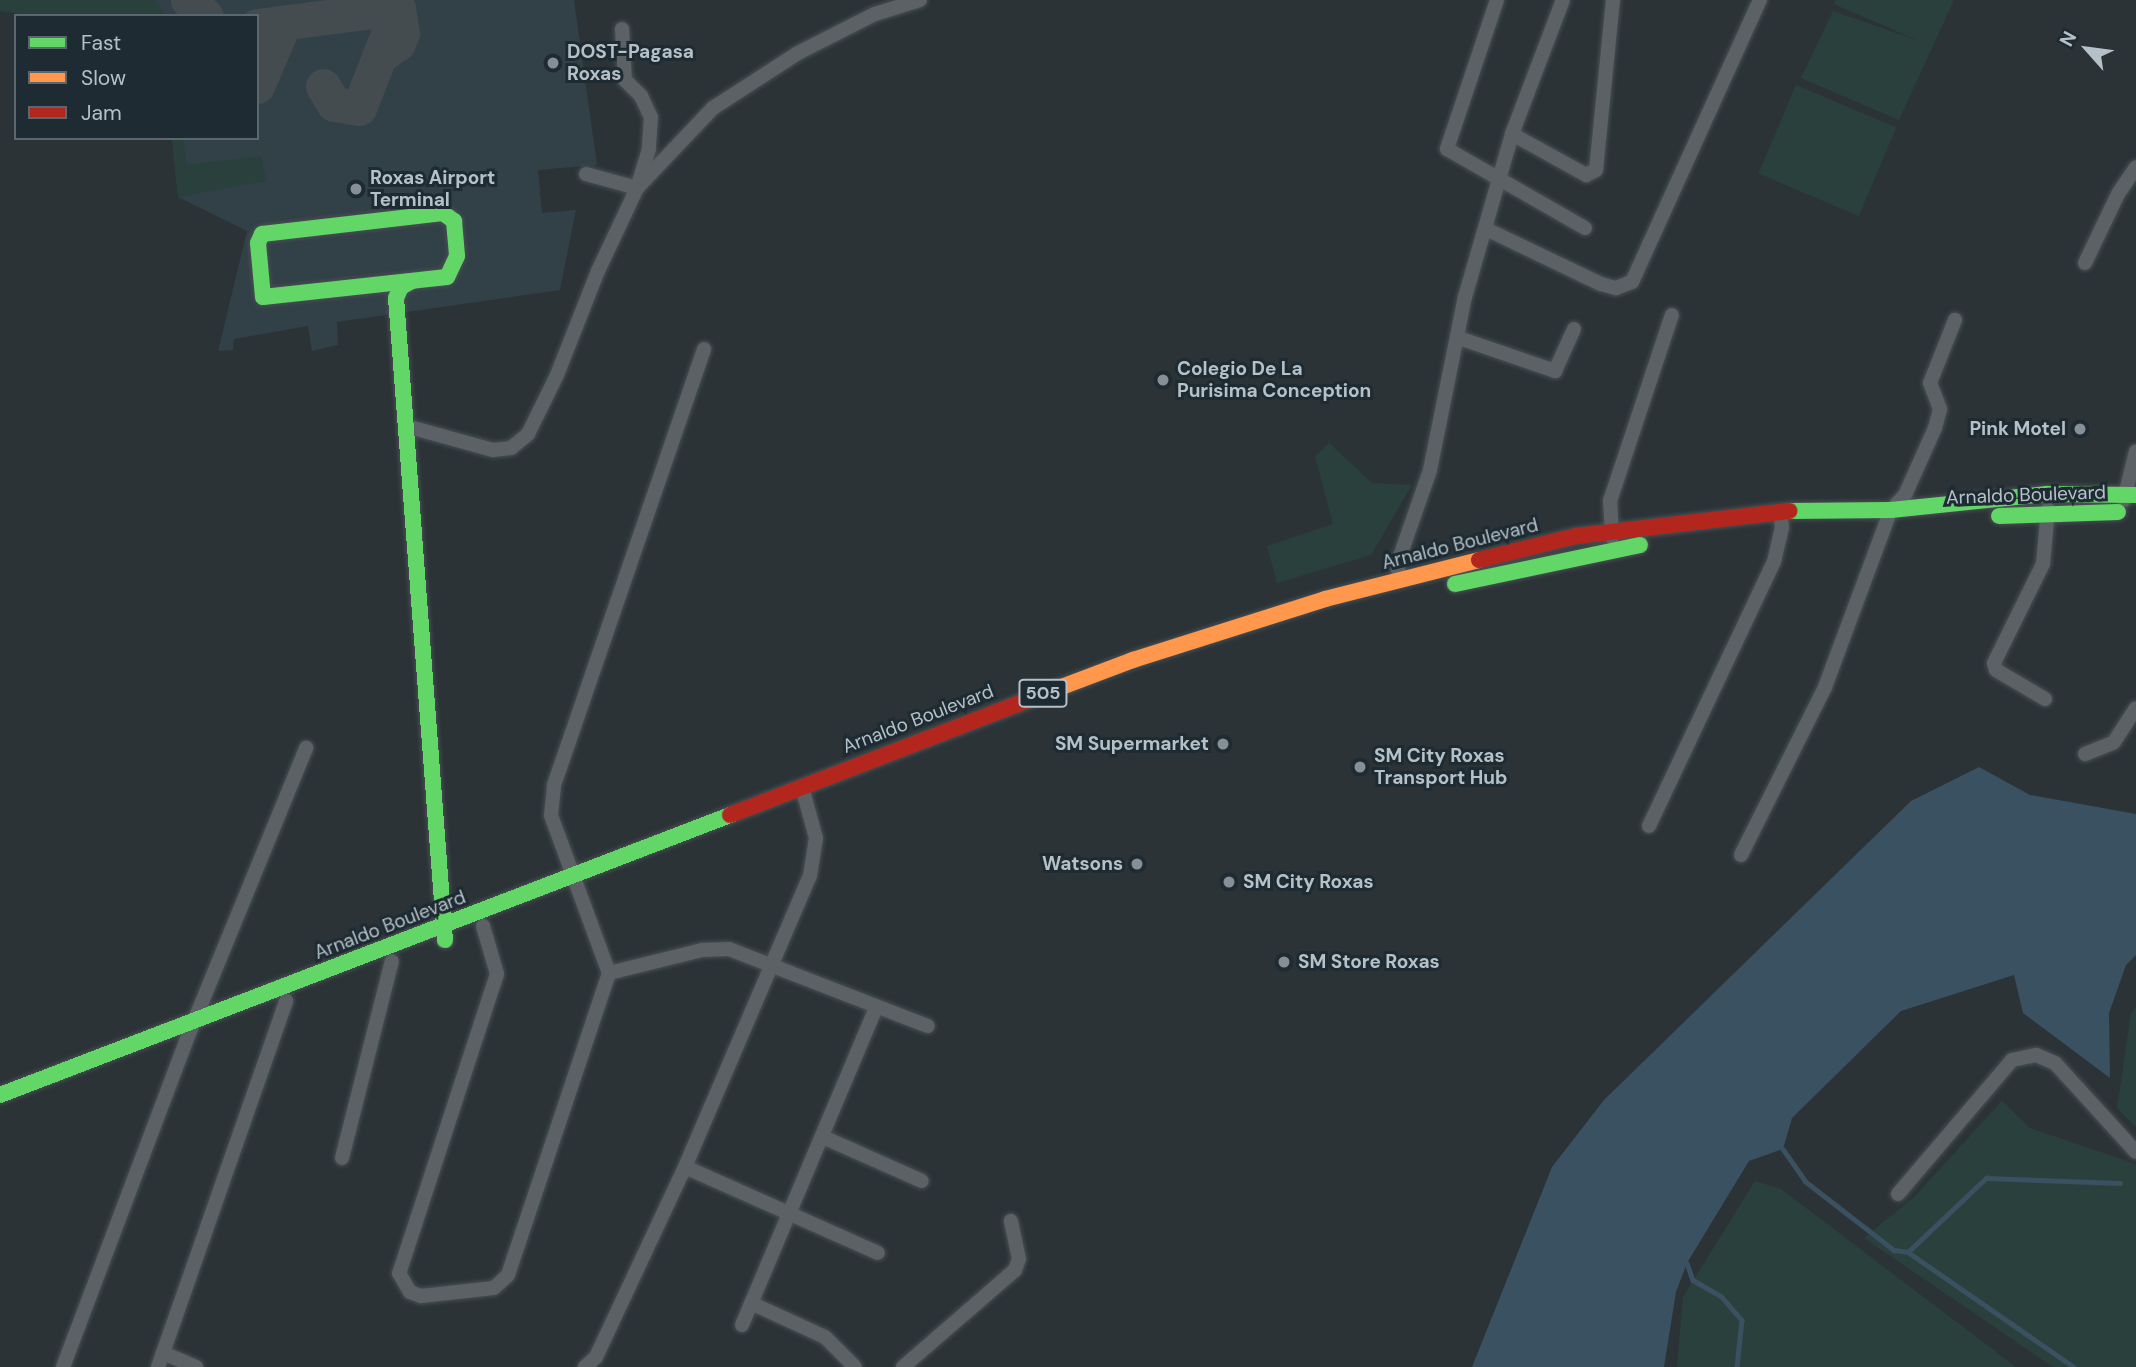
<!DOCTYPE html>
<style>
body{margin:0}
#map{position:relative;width:2136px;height:1367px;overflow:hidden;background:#2b3337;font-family:"DM Sans",sans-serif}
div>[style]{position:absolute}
.airport>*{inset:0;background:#324047}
.green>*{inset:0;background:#2a403d;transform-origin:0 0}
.water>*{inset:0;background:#395160}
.stream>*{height:4.5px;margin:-2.25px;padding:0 2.25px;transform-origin:2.25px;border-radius:2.25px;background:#395160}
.taxiway>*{height:35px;margin:-17.5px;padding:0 17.5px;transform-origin:17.5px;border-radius:17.5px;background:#454c50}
.roads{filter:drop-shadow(0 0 2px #484f52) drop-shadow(0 0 2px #484f52)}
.street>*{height:14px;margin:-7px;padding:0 7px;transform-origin:7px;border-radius:7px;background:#5b6165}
.fast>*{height:16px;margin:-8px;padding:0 8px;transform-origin:8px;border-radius:8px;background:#63d668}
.slow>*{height:16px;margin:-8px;padding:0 8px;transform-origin:8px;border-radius:8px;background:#ff974d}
.jam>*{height:16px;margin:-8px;padding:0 8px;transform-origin:8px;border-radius:8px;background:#b3261e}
.dots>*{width:19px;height:19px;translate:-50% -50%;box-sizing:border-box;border:4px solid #1e2b32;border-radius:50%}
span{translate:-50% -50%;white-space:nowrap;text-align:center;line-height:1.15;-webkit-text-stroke:6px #1e2b32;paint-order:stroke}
.shield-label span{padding:2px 5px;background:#1e2b32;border:2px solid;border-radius:5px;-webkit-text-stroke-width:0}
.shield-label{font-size:18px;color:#b5c1c8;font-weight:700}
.poi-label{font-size:19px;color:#b5c1c8;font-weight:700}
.left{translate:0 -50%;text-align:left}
.right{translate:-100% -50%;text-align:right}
.street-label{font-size:19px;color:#b5c1c8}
.legend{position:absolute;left:14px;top:14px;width:245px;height:126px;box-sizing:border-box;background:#1e2b32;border:2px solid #5a676e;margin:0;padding:9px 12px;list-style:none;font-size:21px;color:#b5c1c8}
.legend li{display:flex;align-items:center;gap:14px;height:35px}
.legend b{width:35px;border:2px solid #5a676e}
.north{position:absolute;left:2052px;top:14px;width:70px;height:70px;-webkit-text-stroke:5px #1e2b32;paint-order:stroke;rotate:298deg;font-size:19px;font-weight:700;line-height:28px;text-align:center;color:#b5c1c8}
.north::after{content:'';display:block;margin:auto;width:24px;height:32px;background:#b5c1c8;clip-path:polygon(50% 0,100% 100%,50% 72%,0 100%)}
</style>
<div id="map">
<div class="airport">
<i style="clip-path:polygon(0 0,574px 0,597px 165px,538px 170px,542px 213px,576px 210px,560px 290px,337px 322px,338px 345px,312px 351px,308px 326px,234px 339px,233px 350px,218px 351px,247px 231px,178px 197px,172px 138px,257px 138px,257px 16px,38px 16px,0 11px)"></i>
</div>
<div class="green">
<i style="clip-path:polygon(0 0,154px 0,166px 16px,38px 16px,0 11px)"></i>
<i style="clip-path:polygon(1836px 0,1954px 0,1899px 120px,1801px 78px,1833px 11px,1919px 41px,1834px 4px)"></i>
<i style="left:1796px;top:85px;width:109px;height:96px;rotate:23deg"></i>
<i style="clip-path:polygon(172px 138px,183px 138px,187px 165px,261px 156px,266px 181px,178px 197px)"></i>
<i style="clip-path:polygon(1329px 443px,1372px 483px,1412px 485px,1371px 555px,1277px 583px,1267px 546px,1333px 524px,1315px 456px)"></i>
<i style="clip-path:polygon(2136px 1007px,2136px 1127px,2117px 1108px,2131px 1013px)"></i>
<i style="clip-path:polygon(2002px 1101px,2030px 1128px,2136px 1164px,2136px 1367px,2053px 1367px,1864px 1238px,1913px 1198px)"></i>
<i style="clip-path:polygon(1755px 1181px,1781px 1189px,2016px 1367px,1677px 1367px,1683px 1297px)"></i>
</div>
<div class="water">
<i style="clip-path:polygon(1979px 767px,2030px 795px,2136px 814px,2136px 955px,2126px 965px,2109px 1013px,2110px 1078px,2023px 1013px,2014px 975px,1901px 1011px,1792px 1118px,1783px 1149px,1749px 1161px,1687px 1263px,1676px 1292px,1664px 1367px,1472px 1367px,1552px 1167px,1604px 1100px,1911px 801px)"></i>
</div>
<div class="stream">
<i style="left:1783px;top:1149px;width:39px;rotate:55deg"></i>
<i style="left:1805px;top:1181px;width:113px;rotate:37.8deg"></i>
<i style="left:1894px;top:1250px;width:14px;rotate:8deg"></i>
<i style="left:1908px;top:1252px;width:108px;rotate:-43.5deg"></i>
<i style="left:1986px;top:1178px;width:134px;rotate:2.1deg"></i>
<i style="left:1908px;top:1252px;width:202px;rotate:34.7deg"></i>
<i style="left:1687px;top:1263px;width:18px;rotate:71deg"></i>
<i style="left:1693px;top:1280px;width:32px;rotate:30deg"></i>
<i style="left:1721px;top:1296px;width:32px;rotate:49deg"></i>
<i style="left:1742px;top:1320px;width:47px;rotate:96.1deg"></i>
</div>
<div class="taxiway">
<i style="left:188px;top:0;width:24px;rotate:42deg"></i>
<i style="left:257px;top:26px;width:142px;rotate:-7.3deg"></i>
<i style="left:398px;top:8px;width:25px;rotate:81deg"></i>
<i style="left:402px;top:33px;width:11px;rotate:112deg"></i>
<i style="left:398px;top:43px;width:24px;rotate:144deg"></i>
<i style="left:257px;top:86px;width:69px;rotate:-66.8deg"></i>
<i style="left:323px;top:86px;width:21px;rotate:59deg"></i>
<i style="left:334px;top:104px;width:25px;rotate:9deg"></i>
<i style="left:359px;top:108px;width:79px;rotate:-68.6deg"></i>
</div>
<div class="roads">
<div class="street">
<i style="left:1497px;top:0;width:157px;rotate:108.6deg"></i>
<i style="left:1447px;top:149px;width:159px;rotate:29.8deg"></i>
<i style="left:622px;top:29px;width:51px;rotate:86.6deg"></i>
<i style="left:625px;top:80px;width:23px;rotate:45deg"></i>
<i style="left:641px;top:96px;width:23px;rotate:65deg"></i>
<i style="left:651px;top:117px;width:32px;rotate:94deg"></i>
<i style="left:649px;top:149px;width:37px;rotate:107deg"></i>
<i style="left:1512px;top:134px;width:85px;rotate:29deg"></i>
<i style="left:1586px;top:175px;width:11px;rotate:-27deg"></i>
<i style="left:1596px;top:170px;width:171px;rotate:-84.3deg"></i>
<i style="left:586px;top:174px;width:53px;rotate:15.4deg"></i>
<i style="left:1486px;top:229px;width:127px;rotate:25.6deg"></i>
<i style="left:1601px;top:284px;width:16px;rotate:15deg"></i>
<i style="left:1616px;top:288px;width:17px;rotate:-21deg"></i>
<i style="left:1632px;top:282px;width:310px;rotate:-65.6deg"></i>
<i style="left:2085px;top:263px;width:76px;rotate:-64.4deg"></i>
<i style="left:2118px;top:194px;width:32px;rotate:-56deg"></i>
<i style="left:1459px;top:338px;width:102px;rotate:19deg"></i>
<i style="left:1555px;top:371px;width:46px;rotate:-65.7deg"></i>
<i style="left:406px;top:426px;width:90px;rotate:15.4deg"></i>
<i style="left:493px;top:450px;width:18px;rotate:-6deg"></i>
<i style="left:511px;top:448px;width:22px;rotate:-39deg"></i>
<i style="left:528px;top:434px;width:66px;rotate:-63.8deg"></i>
<i style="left:557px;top:375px;width:112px;rotate:-68.5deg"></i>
<i style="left:598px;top:271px;width:92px;rotate:-64.8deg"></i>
<i style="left:637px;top:188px;width:110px;rotate:-46.5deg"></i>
<i style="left:713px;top:108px;width:101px;rotate:-32.9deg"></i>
<i style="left:798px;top:53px;width:86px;rotate:-26.9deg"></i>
<i style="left:875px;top:14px;width:47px;rotate:-17.3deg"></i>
<i style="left:2124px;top:500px;width:50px;rotate:-76.2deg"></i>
<i style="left:1612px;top:537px;width:36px;rotate:-93deg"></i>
<i style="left:1610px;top:501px;width:196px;rotate:-71.6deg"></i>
<i style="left:1400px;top:580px;width:15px;rotate:-101deg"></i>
<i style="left:1397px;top:565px;width:101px;rotate:-70.8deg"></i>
<i style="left:1430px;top:470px;width:177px;rotate:-78.6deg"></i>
<i style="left:1465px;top:297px;width:170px;rotate:-73.9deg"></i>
<i style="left:1512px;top:134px;width:143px;rotate:-69.2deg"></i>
<i style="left:2045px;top:699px;width:57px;rotate:-149.4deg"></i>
<i style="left:1996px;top:670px;width:7px;rotate:-106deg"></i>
<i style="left:1994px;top:663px;width:110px;rotate:-63.7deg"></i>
<i style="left:2043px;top:564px;width:55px;rotate:-84.8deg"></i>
<i style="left:2085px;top:754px;width:31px;rotate:-22deg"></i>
<i style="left:2114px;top:742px;width:40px;rotate:-57.1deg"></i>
<i style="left:1649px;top:826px;width:292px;rotate:-64.7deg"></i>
<i style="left:1774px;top:562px;width:36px;rotate:-77deg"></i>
<i style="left:1782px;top:527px;width:16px;rotate:-97deg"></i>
<i style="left:1741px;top:855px;width:188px;rotate:-63.4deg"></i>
<i style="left:1825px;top:687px;width:189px;rotate:-69.6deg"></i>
<i style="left:1891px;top:510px;width:21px;rotate:-47deg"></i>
<i style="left:1905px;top:495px;width:73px;rotate:-65.9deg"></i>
<i style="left:1935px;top:428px;width:20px;rotate:-75deg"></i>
<i style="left:1940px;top:409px;width:28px;rotate:-111deg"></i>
<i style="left:1930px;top:383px;width:68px;rotate:-68.4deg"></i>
<i style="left:483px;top:926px;width:50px;rotate:73.7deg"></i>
<i style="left:497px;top:974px;width:315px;rotate:108.1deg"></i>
<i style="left:399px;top:1273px;width:22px;rotate:60deg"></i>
<i style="left:410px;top:1292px;width:12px;rotate:20deg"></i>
<i style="left:421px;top:1296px;width:73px;rotate:-6.3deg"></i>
<i style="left:494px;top:1288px;width:19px;rotate:-43deg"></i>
<i style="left:508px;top:1275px;width:318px;rotate:-71.5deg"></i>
<i style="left:609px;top:973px;width:168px;rotate:-110.2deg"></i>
<i style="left:551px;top:815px;width:30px;rotate:-84deg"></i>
<i style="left:554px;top:785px;width:461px;rotate:-71deg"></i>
<i style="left:609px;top:973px;width:96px;rotate:-13.9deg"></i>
<i style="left:702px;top:950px;width:27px;rotate:-2deg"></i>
<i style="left:729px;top:949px;width:213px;rotate:21.2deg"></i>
<i style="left:823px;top:1137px;width:108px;rotate:24deg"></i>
<i style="left:342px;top:1158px;width:203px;rotate:-75.8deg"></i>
<i style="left:685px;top:1167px;width:211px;rotate:24deg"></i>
<i style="left:1898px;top:1194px;width:176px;rotate:-49.6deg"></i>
<i style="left:2012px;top:1060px;width:25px;rotate:-12deg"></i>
<i style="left:2036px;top:1055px;width:21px;rotate:23deg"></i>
<i style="left:2055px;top:1063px;width:120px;rotate:47.7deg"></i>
<i style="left:751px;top:1303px;width:81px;rotate:24.7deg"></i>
<i style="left:825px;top:1337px;width:42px;rotate:45deg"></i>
<i style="left:742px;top:1325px;width:346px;rotate:-67.1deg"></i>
<i style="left:163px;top:1353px;width:36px;rotate:23deg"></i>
<i style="left:63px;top:1367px;width:348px;rotate:-69.3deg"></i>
<i style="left:186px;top:1041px;width:317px;rotate:-67.7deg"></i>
<i style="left:158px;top:1367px;width:388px;rotate:-70.7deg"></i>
<i style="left:585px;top:1367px;width:15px;rotate:-42deg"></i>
<i style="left:596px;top:1357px;width:210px;rotate:-64.9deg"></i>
<i style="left:685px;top:1167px;width:317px;rotate:-66.8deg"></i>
<i style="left:810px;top:876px;width:38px;rotate:-81deg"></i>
<i style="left:816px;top:838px;width:53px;rotate:-105.4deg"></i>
<i style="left:903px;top:1367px;width:148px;rotate:-40.9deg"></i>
<i style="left:1015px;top:1270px;width:12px;rotate:-70deg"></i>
<i style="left:1019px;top:1259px;width:39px;rotate:-102deg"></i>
</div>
<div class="fast">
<i style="left:443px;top:213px;width:14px;rotate:36deg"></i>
<i style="left:454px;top:221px;width:35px;rotate:85deg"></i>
<i style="left:457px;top:256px;width:23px;rotate:115deg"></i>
<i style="left:447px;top:277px;width:185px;rotate:173.8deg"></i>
<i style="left:263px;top:297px;width:54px;rotate:-95.3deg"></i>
<i style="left:258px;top:243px;width:10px;rotate:-66deg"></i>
<i style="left:262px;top:234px;width:182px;rotate:-6.6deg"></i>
<i style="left:412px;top:281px;width:13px;rotate:151deg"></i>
<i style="left:401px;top:287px;width:12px;rotate:114deg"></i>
<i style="left:396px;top:298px;width:644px;rotate:85.64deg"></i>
<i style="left:1790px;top:511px;width:101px;rotate:-0.6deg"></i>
<i style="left:1891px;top:510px;width:157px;rotate:-5.9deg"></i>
<i style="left:2047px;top:494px;width:89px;rotate:0.6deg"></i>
<i style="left:1999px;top:516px;width:119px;rotate:-1.9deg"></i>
<i style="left:1455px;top:584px;width:189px;rotate:-11.9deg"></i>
<i style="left:0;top:1095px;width:782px;rotate:-20.98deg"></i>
</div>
<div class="slow">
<i style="left:1051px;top:691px;width:88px;rotate:-20.7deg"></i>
<i style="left:1133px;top:660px;width:201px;rotate:-17.6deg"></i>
<i style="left:1325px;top:599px;width:159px;rotate:-14.2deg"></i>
</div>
<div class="jam">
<i style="left:1479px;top:560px;width:100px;rotate:-13.9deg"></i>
<i style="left:1576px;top:536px;width:215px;rotate:-6.7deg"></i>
<i style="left:730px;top:815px;width:344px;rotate:-21.1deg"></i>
</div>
</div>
<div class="dots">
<i style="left:553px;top:63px;background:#858f95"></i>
<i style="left:356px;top:189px;background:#858f95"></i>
<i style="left:1163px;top:380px;background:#858f95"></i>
<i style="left:2080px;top:429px;background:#858f95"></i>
<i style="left:1223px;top:744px;background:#858f95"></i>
<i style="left:1360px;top:767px;background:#858f95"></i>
<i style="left:1137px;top:864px;background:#858f95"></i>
<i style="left:1229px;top:882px;background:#858f95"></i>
<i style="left:1284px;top:962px;background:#858f95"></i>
</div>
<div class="shield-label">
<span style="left:1043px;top:693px">505</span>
</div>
<div class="poi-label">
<span class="left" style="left:567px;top:63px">DOST-Pagasa<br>Roxas</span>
<span class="left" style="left:370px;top:189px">Roxas Airport<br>Terminal</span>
<span class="left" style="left:1177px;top:380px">Colegio De La<br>Purisima Conception</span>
<span class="right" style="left:2066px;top:429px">Pink Motel</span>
<span class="right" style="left:1209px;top:744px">SM Supermarket</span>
<span class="left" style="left:1374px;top:767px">SM City Roxas<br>Transport Hub</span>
<span class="right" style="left:1123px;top:864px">Watsons</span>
<span class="left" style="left:1243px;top:882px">SM City Roxas</span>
<span class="left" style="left:1298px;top:962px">SM Store Roxas</span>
</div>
<div class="street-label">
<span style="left:2026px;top:495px;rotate:-2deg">Arnaldo Boulevard</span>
<span style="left:1460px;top:544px;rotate:-14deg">Arnaldo Boulevard</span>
<span style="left:918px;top:719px;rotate:-21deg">Arnaldo Boulevard</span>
<span style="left:390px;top:925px;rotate:-21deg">Arnaldo Boulevard</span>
</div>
<ul class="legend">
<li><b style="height:9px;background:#63d668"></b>Fast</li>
<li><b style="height:9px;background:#ff974d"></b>Slow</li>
<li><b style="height:9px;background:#b3261e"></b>Jam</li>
</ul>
<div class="north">N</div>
</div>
